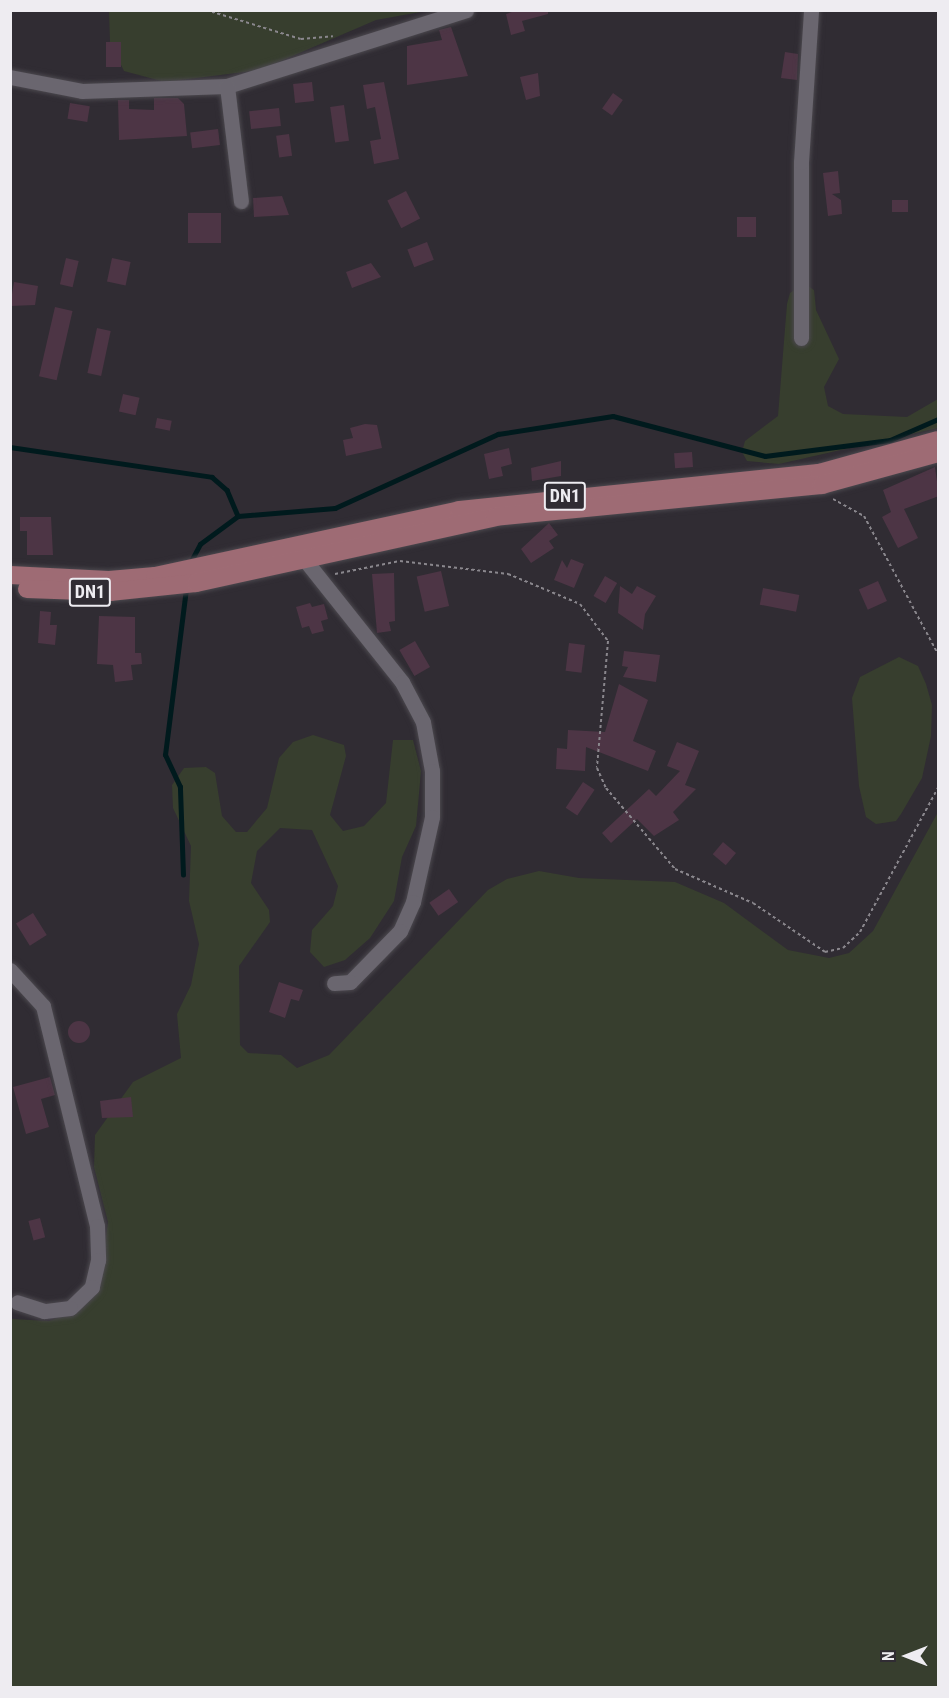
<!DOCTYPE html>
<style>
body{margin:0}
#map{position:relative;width:949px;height:1698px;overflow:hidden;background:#302c33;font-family:"Roboto Condensed",sans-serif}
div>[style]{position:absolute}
.green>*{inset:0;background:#373e2e}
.stream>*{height:4.5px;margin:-2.25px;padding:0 2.25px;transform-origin:2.25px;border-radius:2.25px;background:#001a1d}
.building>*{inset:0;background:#4d3545;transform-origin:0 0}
.round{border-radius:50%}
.path>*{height:2px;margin-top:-1px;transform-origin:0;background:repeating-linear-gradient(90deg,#8a878d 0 3px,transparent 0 6px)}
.roads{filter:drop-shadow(0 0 2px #4b484e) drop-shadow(0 0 2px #4b484e)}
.minor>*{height:15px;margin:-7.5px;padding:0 7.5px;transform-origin:7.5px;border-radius:7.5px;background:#6a666f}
.major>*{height:18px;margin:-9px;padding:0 9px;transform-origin:9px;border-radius:9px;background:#9e6b74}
span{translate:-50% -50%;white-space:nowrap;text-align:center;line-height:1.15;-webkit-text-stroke:6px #302c33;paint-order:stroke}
.shield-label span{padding:2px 4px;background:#302c33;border:2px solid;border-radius:4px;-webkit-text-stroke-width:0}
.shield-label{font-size:18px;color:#eeecf1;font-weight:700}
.frame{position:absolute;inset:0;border:12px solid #eeecf1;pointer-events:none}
.north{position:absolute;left:877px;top:1626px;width:60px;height:60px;-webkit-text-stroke:4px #302c33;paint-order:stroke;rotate:270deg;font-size:16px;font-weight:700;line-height:24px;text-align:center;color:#eeecf1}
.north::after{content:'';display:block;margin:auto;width:21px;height:27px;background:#eeecf1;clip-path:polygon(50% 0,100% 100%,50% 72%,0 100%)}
</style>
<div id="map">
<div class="green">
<i style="clip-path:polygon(109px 11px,426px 11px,376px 20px,260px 70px,165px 82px,124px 71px,110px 42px)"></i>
<i style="clip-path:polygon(804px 283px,814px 290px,816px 310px,839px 359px,824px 387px,828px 406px,843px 414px,907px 417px,938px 399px,938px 428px,779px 464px,747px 461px,742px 452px,745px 441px,778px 416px,787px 304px,790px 293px)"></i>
<i style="clip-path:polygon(899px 657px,918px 666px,926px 684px,932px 705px,931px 736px,922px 778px,901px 814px,896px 821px,876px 824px,866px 817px,859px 786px,852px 698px,860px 677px)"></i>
<i style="clip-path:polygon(313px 735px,344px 745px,346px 756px,330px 815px,343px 831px,364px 826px,386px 803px,393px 740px,413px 740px,421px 771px,416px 826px,402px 857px,394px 901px,370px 938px,345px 960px,324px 967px,310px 952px,312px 930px,333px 906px,338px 886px,312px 830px,280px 828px,257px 851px,251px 883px,269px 910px,270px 922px,239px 966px,240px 1045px,248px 1053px,281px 1055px,297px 1068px,329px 1055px,488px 890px,507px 879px,539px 871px,579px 878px,675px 882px,724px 903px,788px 950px,829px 958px,849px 953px,873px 931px,938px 812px,938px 1687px,11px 1688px,11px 1319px,49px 1321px,69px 1314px,99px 1285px,108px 1222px,94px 1167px,95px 1135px,133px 1082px,181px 1058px,177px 1014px,191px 985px,199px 944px,189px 901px,191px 846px,173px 808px,172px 785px,184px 768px,206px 767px,215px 773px,222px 816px,236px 832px,247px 832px,267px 808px,279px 758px,293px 742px)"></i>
</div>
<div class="stream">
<i style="left:10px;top:447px;width:204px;rotate:8.4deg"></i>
<i style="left:212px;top:477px;width:20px;rotate:41deg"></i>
<i style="left:227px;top:490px;width:28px;rotate:67deg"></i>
<i style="left:190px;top:563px;width:21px;rotate:-62deg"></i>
<i style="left:200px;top:544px;width:47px;rotate:-36.4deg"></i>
<i style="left:238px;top:516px;width:97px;rotate:-4.7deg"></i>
<i style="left:335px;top:508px;width:179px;rotate:-24.4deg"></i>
<i style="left:498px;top:434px;width:116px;rotate:-8.9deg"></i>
<i style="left:613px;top:416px;width:157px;rotate:14.7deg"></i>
<i style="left:765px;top:456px;width:126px;rotate:-7.3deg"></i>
<i style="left:890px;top:440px;width:52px;rotate:-23.6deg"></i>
<i style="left:183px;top:875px;width:88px;rotate:-92deg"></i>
<i style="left:180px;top:787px;width:35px;rotate:-115deg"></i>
<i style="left:165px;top:755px;width:167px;rotate:-82.8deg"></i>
</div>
<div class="building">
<i style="clip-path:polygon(518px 10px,548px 10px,548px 14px,522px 21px,525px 31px,511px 35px,506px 14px)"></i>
<i style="clip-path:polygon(451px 27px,468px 76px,407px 85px,407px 46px,442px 40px,439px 30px)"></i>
<i style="left:106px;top:42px;width:15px;height:25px"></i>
<i style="clip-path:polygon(785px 52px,798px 54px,797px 80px,781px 78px)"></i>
<i style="clip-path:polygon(538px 73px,540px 96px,526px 100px,520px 77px)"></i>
<i style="left:312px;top:82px;width:19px;height:19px;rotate:84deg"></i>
<i style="clip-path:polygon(384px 82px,399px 159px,374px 164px,370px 141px,381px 139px,375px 107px,367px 109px,363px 85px)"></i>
<i style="left:613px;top:93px;width:12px;height:19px;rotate:35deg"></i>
<i style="clip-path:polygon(154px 98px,178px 98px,184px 104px,187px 136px,119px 140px,118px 100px,129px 100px,129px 109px,154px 110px)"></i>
<i style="left:70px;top:103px;width:20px;height:16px;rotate:9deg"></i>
<i style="left:344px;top:105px;width:36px;height:14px;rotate:82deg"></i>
<i style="left:279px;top:108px;width:18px;height:30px;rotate:84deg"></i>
<i style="left:218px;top:129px;width:16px;height:28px;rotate:83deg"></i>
<i style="left:289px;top:134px;width:22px;height:13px;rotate:82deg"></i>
<i style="clip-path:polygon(838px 171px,840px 193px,832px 194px,841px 200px,842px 214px,828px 216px,823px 173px)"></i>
<i style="left:406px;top:191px;width:31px;height:21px;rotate:63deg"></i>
<i style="clip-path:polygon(282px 196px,289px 215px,254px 217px,253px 198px)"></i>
<i style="left:892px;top:200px;width:16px;height:12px"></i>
<i style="left:188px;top:213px;width:33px;height:30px"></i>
<i style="left:737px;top:217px;width:19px;height:20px"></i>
<i style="left:427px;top:242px;width:19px;height:21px;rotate:69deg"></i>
<i style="left:66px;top:258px;width:13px;height:27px;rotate:13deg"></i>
<i style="left:112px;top:258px;width:19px;height:24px;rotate:12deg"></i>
<i style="clip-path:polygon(371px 263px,381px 277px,352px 288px,346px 272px)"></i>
<i style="clip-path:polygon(14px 282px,38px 286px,35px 305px,10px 306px)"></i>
<i style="left:55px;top:307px;width:18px;height:71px;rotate:13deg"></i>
<i style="left:97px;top:328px;width:14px;height:46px;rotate:12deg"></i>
<i style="left:123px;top:394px;width:17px;height:18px;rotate:13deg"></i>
<i style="left:157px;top:418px;width:15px;height:10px;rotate:11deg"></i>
<i style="clip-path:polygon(365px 424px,377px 425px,382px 448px,346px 456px,343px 440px,353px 438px,350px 428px)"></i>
<i style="clip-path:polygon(509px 448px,512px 464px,501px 467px,503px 476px,489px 479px,484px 454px)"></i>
<i style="left:692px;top:452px;width:15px;height:18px;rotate:86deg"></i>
<i style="clip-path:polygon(561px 461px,561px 476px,532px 481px,531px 468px)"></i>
<i style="clip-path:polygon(935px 467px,939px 496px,904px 509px,918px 538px,898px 548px,882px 517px,891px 512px,883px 490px)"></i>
<i style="clip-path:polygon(20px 517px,51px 517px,53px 555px,27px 555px,27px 531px,20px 531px)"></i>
<i style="clip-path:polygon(549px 523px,558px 535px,549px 541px,554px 548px,531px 563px,521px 549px)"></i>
<i style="clip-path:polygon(571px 559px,584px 564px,574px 588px,554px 580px,562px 560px,567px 568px)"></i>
<i style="left:441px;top:571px;width:36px;height:25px;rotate:77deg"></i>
<i style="clip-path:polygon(394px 573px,395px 621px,389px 622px,391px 631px,377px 633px,372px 574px)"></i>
<i style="left:605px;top:576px;width:14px;height:23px;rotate:30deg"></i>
<i style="left:878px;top:581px;width:22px;height:21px;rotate:66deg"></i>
<i style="clip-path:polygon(620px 586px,632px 594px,637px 586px,656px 596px,645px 614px,643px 630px,618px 613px)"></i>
<i style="left:763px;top:588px;width:37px;height:17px;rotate:11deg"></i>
<i style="clip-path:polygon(310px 603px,312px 607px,324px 604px,328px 619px,321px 621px,324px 631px,312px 634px,309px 626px,302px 628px,296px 607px)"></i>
<i style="clip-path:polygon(40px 611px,51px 612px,50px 625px,57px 625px,55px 645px,38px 643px)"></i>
<i style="clip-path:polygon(99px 616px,135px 617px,135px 653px,141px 653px,142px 664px,131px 665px,133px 680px,115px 682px,113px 665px,97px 664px)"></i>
<i style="left:415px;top:641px;width:30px;height:18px;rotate:60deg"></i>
<i style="left:569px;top:643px;width:16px;height:28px;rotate:7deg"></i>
<i style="clip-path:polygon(624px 651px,660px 655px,656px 682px,623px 677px,628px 667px,622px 666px)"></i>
<i style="clip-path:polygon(619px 684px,648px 700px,633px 741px,656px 751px,648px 771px,586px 747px,585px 771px,556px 769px,557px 748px,567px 749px,568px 730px,605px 732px)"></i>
<i style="clip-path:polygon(677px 742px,699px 751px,685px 785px,696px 789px,673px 812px,679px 820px,654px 836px,637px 819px,611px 843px,602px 833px,649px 789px,656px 796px,680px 771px,667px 766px)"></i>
<i style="left:583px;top:782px;width:14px;height:31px;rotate:34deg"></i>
<i style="left:723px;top:842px;width:17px;height:16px;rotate:40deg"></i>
<i style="left:449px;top:889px;width:16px;height:24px;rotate:55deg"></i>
<i style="left:33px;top:913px;width:26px;height:20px;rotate:58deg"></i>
<i style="clip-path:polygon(279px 982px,303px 990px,299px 1001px,291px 999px,285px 1018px,269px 1012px)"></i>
<i class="round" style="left:68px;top:1021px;width:22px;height:22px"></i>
<i style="clip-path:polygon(50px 1077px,55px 1095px,41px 1099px,49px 1127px,26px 1134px,13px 1087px)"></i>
<i style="clip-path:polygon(131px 1097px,133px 1117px,102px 1118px,100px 1101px)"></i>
<i style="left:40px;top:1218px;width:20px;height:12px;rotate:75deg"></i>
</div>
<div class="path">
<i style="left:206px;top:10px;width:99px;rotate:17deg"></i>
<i style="left:301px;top:39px;width:32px;rotate:-5deg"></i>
<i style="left:833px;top:499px;width:35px;rotate:29deg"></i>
<i style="left:864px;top:516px;width:157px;rotate:61.8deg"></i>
<i style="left:335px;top:574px;width:66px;rotate:-11.3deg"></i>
<i style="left:400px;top:561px;width:109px;rotate:6.9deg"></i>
<i style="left:508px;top:574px;width:78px;rotate:22.6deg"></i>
<i style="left:580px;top:604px;width:46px;rotate:52.9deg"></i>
<i style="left:608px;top:641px;width:127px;rotate:95deg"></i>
<i style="left:597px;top:768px;width:22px;rotate:66deg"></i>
<i style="left:606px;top:788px;width:106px;rotate:49.6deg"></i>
<i style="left:675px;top:869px;width:85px;rotate:23.6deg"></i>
<i style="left:753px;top:903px;width:87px;rotate:34.2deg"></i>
<i style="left:825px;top:952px;width:18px;rotate:-13deg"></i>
<i style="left:843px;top:948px;width:23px;rotate:-43deg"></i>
<i style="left:860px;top:932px;width:164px;rotate:-61.6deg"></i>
</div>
<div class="roads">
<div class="minor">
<i style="left:10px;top:77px;width:73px;rotate:11deg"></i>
<i style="left:82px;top:91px;width:145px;rotate:-2deg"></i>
<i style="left:227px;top:86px;width:251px;rotate:-17.6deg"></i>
<i style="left:227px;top:86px;width:116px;rotate:83.1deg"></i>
<i style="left:801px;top:338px;width:176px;rotate:-90deg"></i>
<i style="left:801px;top:162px;width:152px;rotate:-86.2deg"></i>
<i style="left:305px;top:560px;width:156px;rotate:51.5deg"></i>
<i style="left:402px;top:682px;width:45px;rotate:62.3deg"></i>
<i style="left:423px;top:722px;width:50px;rotate:79.6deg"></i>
<i style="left:432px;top:771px;width:46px;rotate:90deg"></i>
<i style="left:432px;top:817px;width:87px;rotate:102.6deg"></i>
<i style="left:413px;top:902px;width:32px;rotate:114deg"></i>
<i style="left:400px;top:931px;width:71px;rotate:134.4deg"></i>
<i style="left:350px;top:982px;width:16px;rotate:176deg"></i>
<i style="left:10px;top:970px;width:49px;rotate:47.5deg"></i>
<i style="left:43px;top:1006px;width:227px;rotate:76.2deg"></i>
<i style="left:97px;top:1226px;width:34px;rotate:88deg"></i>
<i style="left:98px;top:1260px;width:28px;rotate:103deg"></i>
<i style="left:92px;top:1287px;width:30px;rotate:136deg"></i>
<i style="left:70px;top:1308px;width:26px;rotate:173deg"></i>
<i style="left:44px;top:1311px;width:28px;rotate:-162deg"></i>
</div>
<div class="major">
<i style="left:10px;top:575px;width:99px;rotate:2.9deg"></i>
<i style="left:109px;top:580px;width:46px;rotate:-5deg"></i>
<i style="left:155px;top:576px;width:311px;rotate:-12.2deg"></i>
<i style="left:459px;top:510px;width:362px;rotate:-5.9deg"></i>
<i style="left:819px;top:473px;width:123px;rotate:-15.5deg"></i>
<i style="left:27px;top:589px;width:83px;rotate:2.1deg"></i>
<i style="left:110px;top:592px;width:86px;rotate:-6deg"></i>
<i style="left:196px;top:583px;width:306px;rotate:-12.4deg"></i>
<i style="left:495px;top:517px;width:329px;rotate:-5.6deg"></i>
<i style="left:822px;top:485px;width:120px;rotate:-15.4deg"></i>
</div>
</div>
<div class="shield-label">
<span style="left:565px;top:496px">DN1</span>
<span style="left:90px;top:592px">DN1</span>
</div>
<div class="frame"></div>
<div class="north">N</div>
</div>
